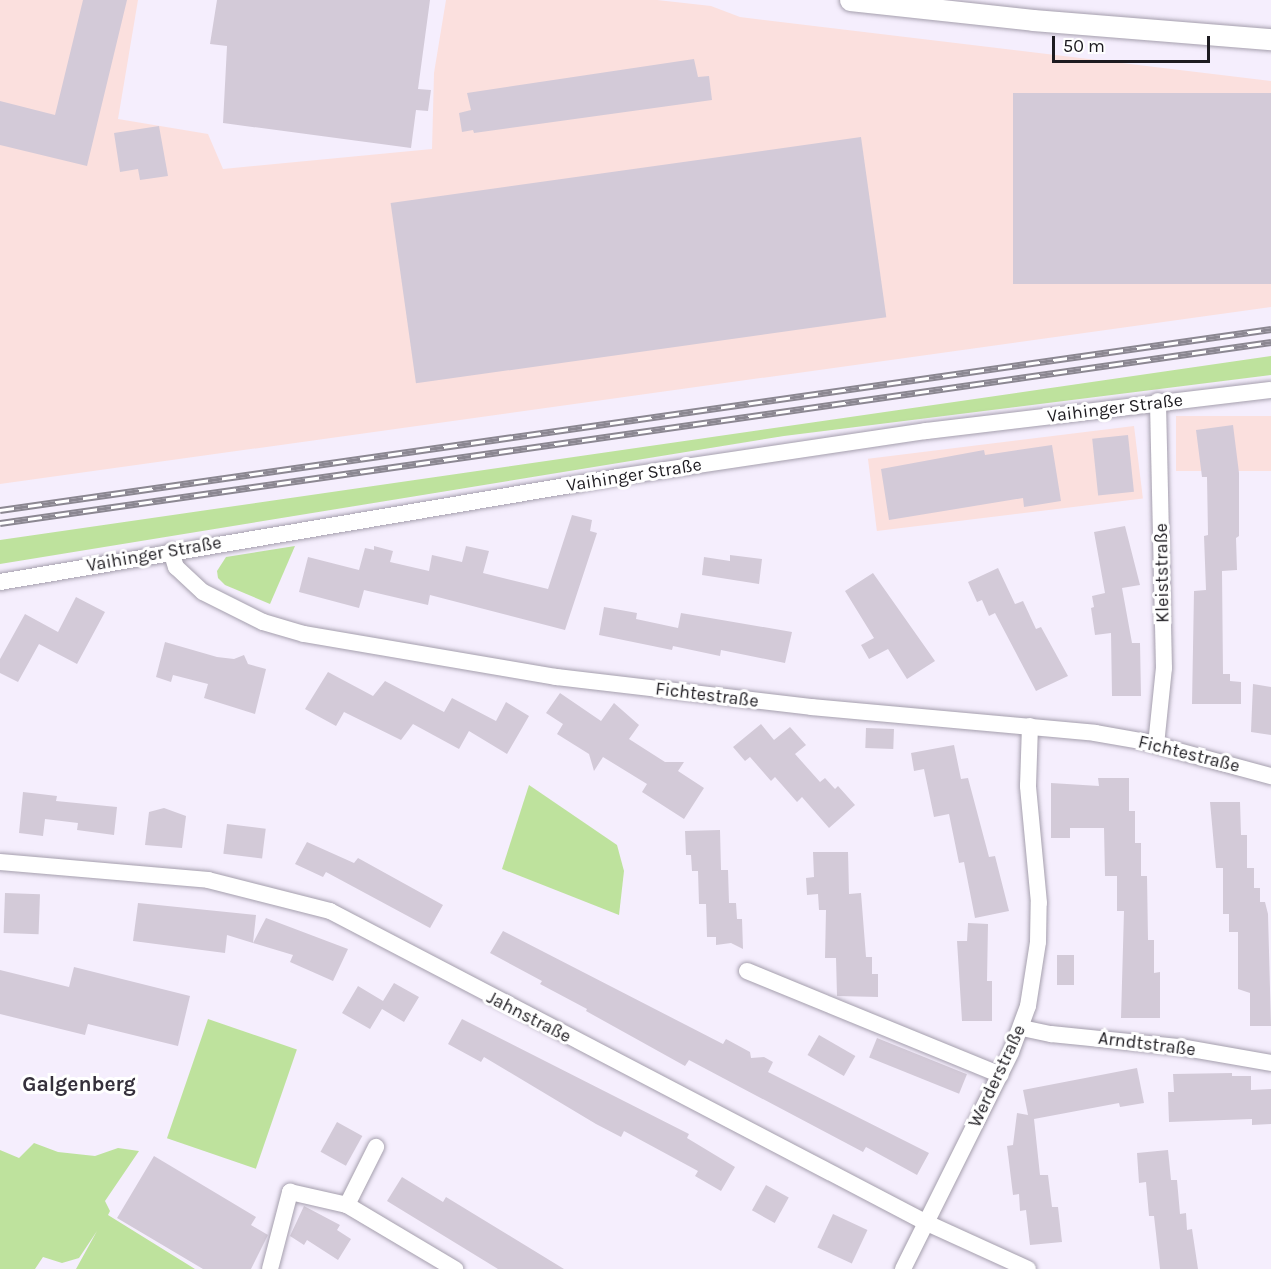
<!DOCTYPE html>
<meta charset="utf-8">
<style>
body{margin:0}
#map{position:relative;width:1271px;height:1269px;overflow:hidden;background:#f5eefd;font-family:Karla,sans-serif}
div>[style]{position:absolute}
.industrial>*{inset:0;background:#fbe0de;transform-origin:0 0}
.green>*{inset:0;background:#bee29d;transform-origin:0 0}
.building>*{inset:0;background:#d3cad8;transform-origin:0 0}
.roads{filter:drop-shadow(0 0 2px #a59fad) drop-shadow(0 0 2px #a59fad)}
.minor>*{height:16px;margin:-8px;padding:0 8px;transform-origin:8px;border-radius:8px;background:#fff}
.tertiary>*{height:21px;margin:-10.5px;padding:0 10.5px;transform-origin:10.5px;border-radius:10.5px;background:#fff}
.rail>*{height:7px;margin-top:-3.5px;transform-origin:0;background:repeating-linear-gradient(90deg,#fff 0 14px,#8b8791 0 28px);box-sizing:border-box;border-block:2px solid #8b8791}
span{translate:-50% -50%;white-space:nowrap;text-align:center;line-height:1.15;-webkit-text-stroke:6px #fff;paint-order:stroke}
.street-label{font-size:18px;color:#1d1b20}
.quarter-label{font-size:21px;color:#35303b;font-weight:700}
.scale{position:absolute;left:1052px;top:36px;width:158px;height:27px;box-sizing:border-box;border:3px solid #1d1b20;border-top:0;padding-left:8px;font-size:18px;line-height:21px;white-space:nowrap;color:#1d1b20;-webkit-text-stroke:4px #fff;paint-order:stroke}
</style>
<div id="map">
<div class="industrial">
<i style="clip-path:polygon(0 0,138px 0,118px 119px,208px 134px,223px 169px,432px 149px,434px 73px,446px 0,657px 0,711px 6px,740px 17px,1271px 81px,1271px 307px,0 484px)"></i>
<i style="left:1271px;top:416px;width:55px;height:95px;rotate:90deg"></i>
<i style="left:1134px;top:426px;width:73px;height:268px;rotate:83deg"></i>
</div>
<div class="green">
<i style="clip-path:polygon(1271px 356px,1271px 375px,784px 436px,0 564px,0 540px)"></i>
<i style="clip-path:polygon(295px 546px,270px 604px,225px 585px,218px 578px,217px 571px,226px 557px)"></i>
<i style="clip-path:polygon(529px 785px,617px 845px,624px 871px,619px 915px,502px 869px)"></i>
<i style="left:208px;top:1019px;width:94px;height:126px;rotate:19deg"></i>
<i style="clip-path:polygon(34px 1143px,58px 1152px,95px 1156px,118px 1148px,139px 1151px,105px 1201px,110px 1211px,108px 1215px,195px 1269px,76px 1269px,97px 1231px,79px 1258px,62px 1263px,43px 1257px,35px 1269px,0 1269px,0 1150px,19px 1158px)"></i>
</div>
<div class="building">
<i style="clip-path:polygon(83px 0,127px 0,87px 166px,0 145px,0 101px,55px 115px)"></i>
<i style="clip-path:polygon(217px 0,430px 0,418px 89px,431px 90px,428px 111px,416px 110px,411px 148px,223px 123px,227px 46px,210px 44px)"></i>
<i style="clip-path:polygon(694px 59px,698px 77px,709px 76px,712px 100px,474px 133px,473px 130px,462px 132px,459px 113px,471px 110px,467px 93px)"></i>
<i style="left:1271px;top:93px;width:191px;height:258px;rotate:90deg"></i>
<i style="clip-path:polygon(159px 126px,168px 176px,140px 180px,138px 169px,120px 172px,114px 133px)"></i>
<i style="left:861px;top:137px;width:182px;height:475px;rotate:82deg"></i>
<i style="clip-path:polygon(1233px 425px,1239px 473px,1239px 536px,1236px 538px,1237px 570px,1222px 571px,1223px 674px,1230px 674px,1230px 681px,1241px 682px,1241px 704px,1192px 704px,1194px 591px,1206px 590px,1204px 536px,1208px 535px,1207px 477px,1202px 477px,1196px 430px)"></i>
<i style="left:1128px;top:435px;width:57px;height:36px;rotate:84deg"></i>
<i style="clip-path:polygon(1052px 445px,1061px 501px,1024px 507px,1023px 498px,889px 520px,881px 469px,984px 450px,985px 455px)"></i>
<i style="clip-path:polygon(572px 515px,592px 520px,590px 531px,597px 533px,565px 630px,430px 595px,428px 605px,364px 590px,359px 608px,299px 592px,308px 557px,359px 570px,365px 548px,374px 550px,374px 546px,393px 551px,390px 562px,429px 571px,432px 555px,462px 562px,466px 546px,489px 551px,483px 573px,548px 589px)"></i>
<i style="clip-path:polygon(1125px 526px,1140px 585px,1122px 588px,1132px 643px,1140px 643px,1141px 696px,1112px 696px,1111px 633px,1095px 635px,1091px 608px,1094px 607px,1092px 596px,1105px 593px,1094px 532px)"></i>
<i style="clip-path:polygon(730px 555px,762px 559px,759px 584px,702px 575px,704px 557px,730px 561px)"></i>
<i style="clip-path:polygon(998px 568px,1015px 604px,1023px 601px,1036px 629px,1041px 627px,1068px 676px,1036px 691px,995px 613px,989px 616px,982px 600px,977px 602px,968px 582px)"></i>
<i style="clip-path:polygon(873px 573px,935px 661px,907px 679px,888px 649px,869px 659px,861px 645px,874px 638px,845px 591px)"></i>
<i style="clip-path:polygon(76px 597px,105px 612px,77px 664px,39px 644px,18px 682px,0 673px,0 659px,25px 614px,58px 632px)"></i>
<i style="clip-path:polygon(604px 607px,637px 613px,636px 619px,678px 628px,681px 613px,792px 632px,785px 663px,721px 650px,720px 656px,673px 646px,672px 650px,599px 635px)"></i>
<i style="clip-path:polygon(165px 642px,217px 657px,234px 659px,244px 655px,248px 664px,266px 669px,255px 714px,204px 698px,208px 684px,173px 675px,171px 682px,156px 677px)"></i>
<i style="clip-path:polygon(328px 672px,373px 696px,385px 681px,444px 712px,452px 698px,496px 721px,506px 702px,529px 716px,507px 754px,469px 731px,459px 749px,413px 724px,401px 740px,344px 712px,336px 726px,305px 709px)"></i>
<i style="clip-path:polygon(1253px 684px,1271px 687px,1271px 735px,1251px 732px)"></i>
<i style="clip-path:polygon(560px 693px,601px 721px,614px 703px,639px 725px,629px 739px,665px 762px,684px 762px,678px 771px,704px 788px,684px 819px,642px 792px,647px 784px,603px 757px,594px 771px,589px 754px,557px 734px,563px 724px,546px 713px)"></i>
<i style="clip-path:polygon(761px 724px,774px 740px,790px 727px,806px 745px,795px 754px,820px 782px,825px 778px,835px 789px,838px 786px,855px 805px,829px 828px,802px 797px,797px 802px,775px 777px,771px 781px,750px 757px,745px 761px,733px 747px)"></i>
<i style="left:866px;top:728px;width:28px;height:20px;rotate:2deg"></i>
<i style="clip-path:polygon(954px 745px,961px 779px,968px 778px,989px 857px,995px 856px,1009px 911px,975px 918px,964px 862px,959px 863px,949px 814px,934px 817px,924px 769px,914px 771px,911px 753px)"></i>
<i style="clip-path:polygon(1098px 778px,1129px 778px,1129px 811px,1135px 811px,1135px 843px,1141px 843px,1141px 876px,1147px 876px,1148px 940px,1154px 940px,1154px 973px,1160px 972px,1160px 1018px,1121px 1018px,1124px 911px,1117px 911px,1117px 876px,1105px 876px,1104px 828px,1070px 828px,1070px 838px,1051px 838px,1051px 783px,1099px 786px)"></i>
<i style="clip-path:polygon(23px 792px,57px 796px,56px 801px,117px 807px,114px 835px,77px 830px,78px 823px,45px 819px,43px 836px,19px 833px)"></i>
<i style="clip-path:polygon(1210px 802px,1240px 802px,1241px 835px,1247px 835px,1247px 868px,1254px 868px,1254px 888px,1260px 888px,1260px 902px,1265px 902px,1268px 914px,1271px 1026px,1250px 1026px,1250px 993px,1238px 989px,1238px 932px,1229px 932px,1229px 914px,1223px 914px,1223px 868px,1216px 868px)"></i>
<i style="clip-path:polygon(164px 808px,186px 816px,182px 848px,145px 845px,149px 812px)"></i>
<i style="left:227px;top:824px;width:39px;height:30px;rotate:7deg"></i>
<i style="clip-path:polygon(720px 830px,721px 870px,728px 870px,729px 903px,736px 903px,737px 919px,742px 919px,743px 949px,731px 943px,716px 945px,716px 937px,707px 937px,706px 904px,699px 904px,698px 871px,692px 871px,691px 855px,686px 855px,685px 831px)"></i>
<i style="clip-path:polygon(307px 842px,354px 863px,358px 858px,443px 905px,430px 928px,326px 872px,323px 877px,295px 864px)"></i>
<i style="clip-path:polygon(813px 852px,848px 852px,849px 894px,861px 893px,866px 957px,872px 957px,872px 974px,878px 974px,878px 997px,837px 996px,836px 958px,825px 958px,826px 910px,819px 910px,818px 894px,807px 895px,806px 878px,814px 877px)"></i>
<i style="left:5px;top:893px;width:35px;height:40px;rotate:2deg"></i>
<i style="clip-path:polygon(138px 903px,256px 915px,253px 943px,227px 935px,225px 953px,133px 941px)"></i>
<i style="clip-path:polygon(266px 918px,348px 949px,333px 981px,290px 962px,293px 955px,253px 943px)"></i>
<i style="clip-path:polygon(968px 923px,988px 924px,987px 981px,992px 981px,992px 1021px,962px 1021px,957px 941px,967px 941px)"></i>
<i style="clip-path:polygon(503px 931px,723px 1044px,726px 1039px,750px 1052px,751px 1058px,764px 1057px,773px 1062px,768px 1072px,929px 1153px,917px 1175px,866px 1147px,863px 1152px,689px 1060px,685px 1066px,586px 1011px,587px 1009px,540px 984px,542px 981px,490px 953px)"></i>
<i style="left:1057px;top:955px;width:17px;height:30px"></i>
<i style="clip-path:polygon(74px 967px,190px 996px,178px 1046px,88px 1024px,85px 1035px,0 1014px,0 970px,69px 987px)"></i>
<i style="clip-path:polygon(394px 983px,419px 997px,404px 1022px,382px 1009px,370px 1029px,342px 1013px,358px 986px,383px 1001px)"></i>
<i style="clip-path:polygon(462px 1019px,689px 1134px,687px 1138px,735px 1167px,721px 1191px,695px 1176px,698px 1171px,624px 1131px,621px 1137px,596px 1124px,484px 1057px,481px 1062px,448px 1044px)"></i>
<i style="left:819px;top:1035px;width:42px;height:23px;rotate:30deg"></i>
<i style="left:877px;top:1038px;width:97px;height:21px;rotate:22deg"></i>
<i style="clip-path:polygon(1137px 1068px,1144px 1103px,1120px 1107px,1119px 1103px,1034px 1119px,1040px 1175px,1048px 1175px,1052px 1207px,1058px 1207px,1062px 1242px,1030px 1245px,1026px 1210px,1020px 1211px,1019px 1194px,1013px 1195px,1007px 1146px,1013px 1145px,1017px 1113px,1028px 1115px,1023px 1090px)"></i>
<i style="clip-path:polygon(1232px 1073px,1232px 1076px,1251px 1076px,1251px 1090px,1271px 1089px,1271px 1124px,1252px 1125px,1252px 1119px,1169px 1122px,1168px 1092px,1174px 1092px,1173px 1074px)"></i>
<i style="left:337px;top:1122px;width:29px;height:34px;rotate:29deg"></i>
<i style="clip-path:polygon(1168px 1150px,1171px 1180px,1177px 1180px,1180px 1214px,1186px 1213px,1187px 1230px,1192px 1229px,1198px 1269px,1160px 1269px,1154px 1216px,1149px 1216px,1146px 1182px,1139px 1183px,1137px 1153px)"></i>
<i style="clip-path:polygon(154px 1156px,256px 1217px,251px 1225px,268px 1235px,251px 1269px,203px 1269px,117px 1218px)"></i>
<i style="clip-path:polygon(402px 1177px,443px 1202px,446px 1197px,564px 1269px,498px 1269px,387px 1201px)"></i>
<i style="left:766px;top:1185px;width:26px;height:29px;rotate:29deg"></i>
<i style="clip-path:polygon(304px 1206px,340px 1225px,337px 1230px,351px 1239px,338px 1260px,307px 1240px,304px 1245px,290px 1236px)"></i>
<i style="left:833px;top:1214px;width:38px;height:37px;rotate:25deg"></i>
</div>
<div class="roads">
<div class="minor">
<i style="left:171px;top:551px;width:17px;rotate:73deg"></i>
<i style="left:176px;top:567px;width:37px;rotate:43deg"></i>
<i style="left:203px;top:592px;width:67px;rotate:26.6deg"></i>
<i style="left:263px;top:622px;width:43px;rotate:16.3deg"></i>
<i style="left:304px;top:634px;width:256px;rotate:9.7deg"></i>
<i style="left:556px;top:677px;width:257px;rotate:6.7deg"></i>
<i style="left:811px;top:707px;width:285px;rotate:5.2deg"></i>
<i style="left:1095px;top:733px;width:47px;rotate:9.9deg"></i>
<i style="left:1141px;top:741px;width:135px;rotate:15.1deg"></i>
<i style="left:0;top:582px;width:627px;rotate:-9.64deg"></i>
<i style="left:618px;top:477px;width:311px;rotate:-8.5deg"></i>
<i style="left:926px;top:431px;width:347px;rotate:-6.8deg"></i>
<i style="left:1156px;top:745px;width:77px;rotate:-84.1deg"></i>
<i style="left:1164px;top:668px;width:267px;rotate:-91.3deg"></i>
<i style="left:0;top:862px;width:209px;rotate:4.9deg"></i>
<i style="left:208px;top:880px;width:126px;rotate:14.3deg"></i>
<i style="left:330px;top:911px;width:671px;rotate:27.6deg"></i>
<i style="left:925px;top:1222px;width:113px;rotate:24.5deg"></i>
<i style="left:747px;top:971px;width:274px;rotate:22.3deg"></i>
<i style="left:1022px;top:1028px;width:30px;rotate:12deg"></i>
<i style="left:1051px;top:1034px;width:130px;rotate:5.8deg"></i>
<i style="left:1180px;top:1047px;width:92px;rotate:10deg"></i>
<i style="left:347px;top:1205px;width:65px;rotate:-63.4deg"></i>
<i style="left:270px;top:1269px;width:80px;rotate:-75.4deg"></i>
<i style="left:290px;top:1192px;width:58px;rotate:12.8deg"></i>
<i style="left:347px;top:1205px;width:126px;rotate:30.7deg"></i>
<i style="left:903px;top:1269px;width:242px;rotate:-63.5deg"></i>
<i style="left:1011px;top:1052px;width:49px;rotate:-69.7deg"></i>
<i style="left:1028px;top:1006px;width:65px;rotate:-81.1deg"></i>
<i style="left:1038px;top:942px;width:39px;rotate:-89deg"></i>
<i style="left:1039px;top:903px;width:118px;rotate:-95.4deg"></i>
<i style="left:1028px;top:786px;width:60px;rotate:-88.1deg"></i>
</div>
<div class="tertiary">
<i style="left:850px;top:0;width:184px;rotate:6.2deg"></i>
<i style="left:1033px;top:20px;width:239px;rotate:4.6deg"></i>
</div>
</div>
<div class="rail">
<i style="left:0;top:510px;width:1284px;rotate:-8.1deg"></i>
<i style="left:0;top:523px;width:1284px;rotate:-8.1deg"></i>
</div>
<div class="street-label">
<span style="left:1115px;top:408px;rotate:-7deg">Vaihinger Straße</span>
<span style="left:634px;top:475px;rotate:-9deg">Vaihinger Straße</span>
<span style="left:154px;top:554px;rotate:-10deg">Vaihinger Straße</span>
<span style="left:1162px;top:573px;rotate:-91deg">Kleiststraße</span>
<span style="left:707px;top:695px;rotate:7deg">Fichtestraße</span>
<span style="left:1189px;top:754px;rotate:14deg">Fichtestraße</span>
<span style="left:529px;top:1017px;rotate:27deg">Jahnstraße</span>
<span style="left:1147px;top:1044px;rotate:7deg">Arndtstraße</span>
<span style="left:997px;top:1076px;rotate:-65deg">Werderstraße</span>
</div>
<div class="quarter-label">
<span style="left:79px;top:1084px">Galgenberg</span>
</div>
<div class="scale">50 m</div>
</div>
